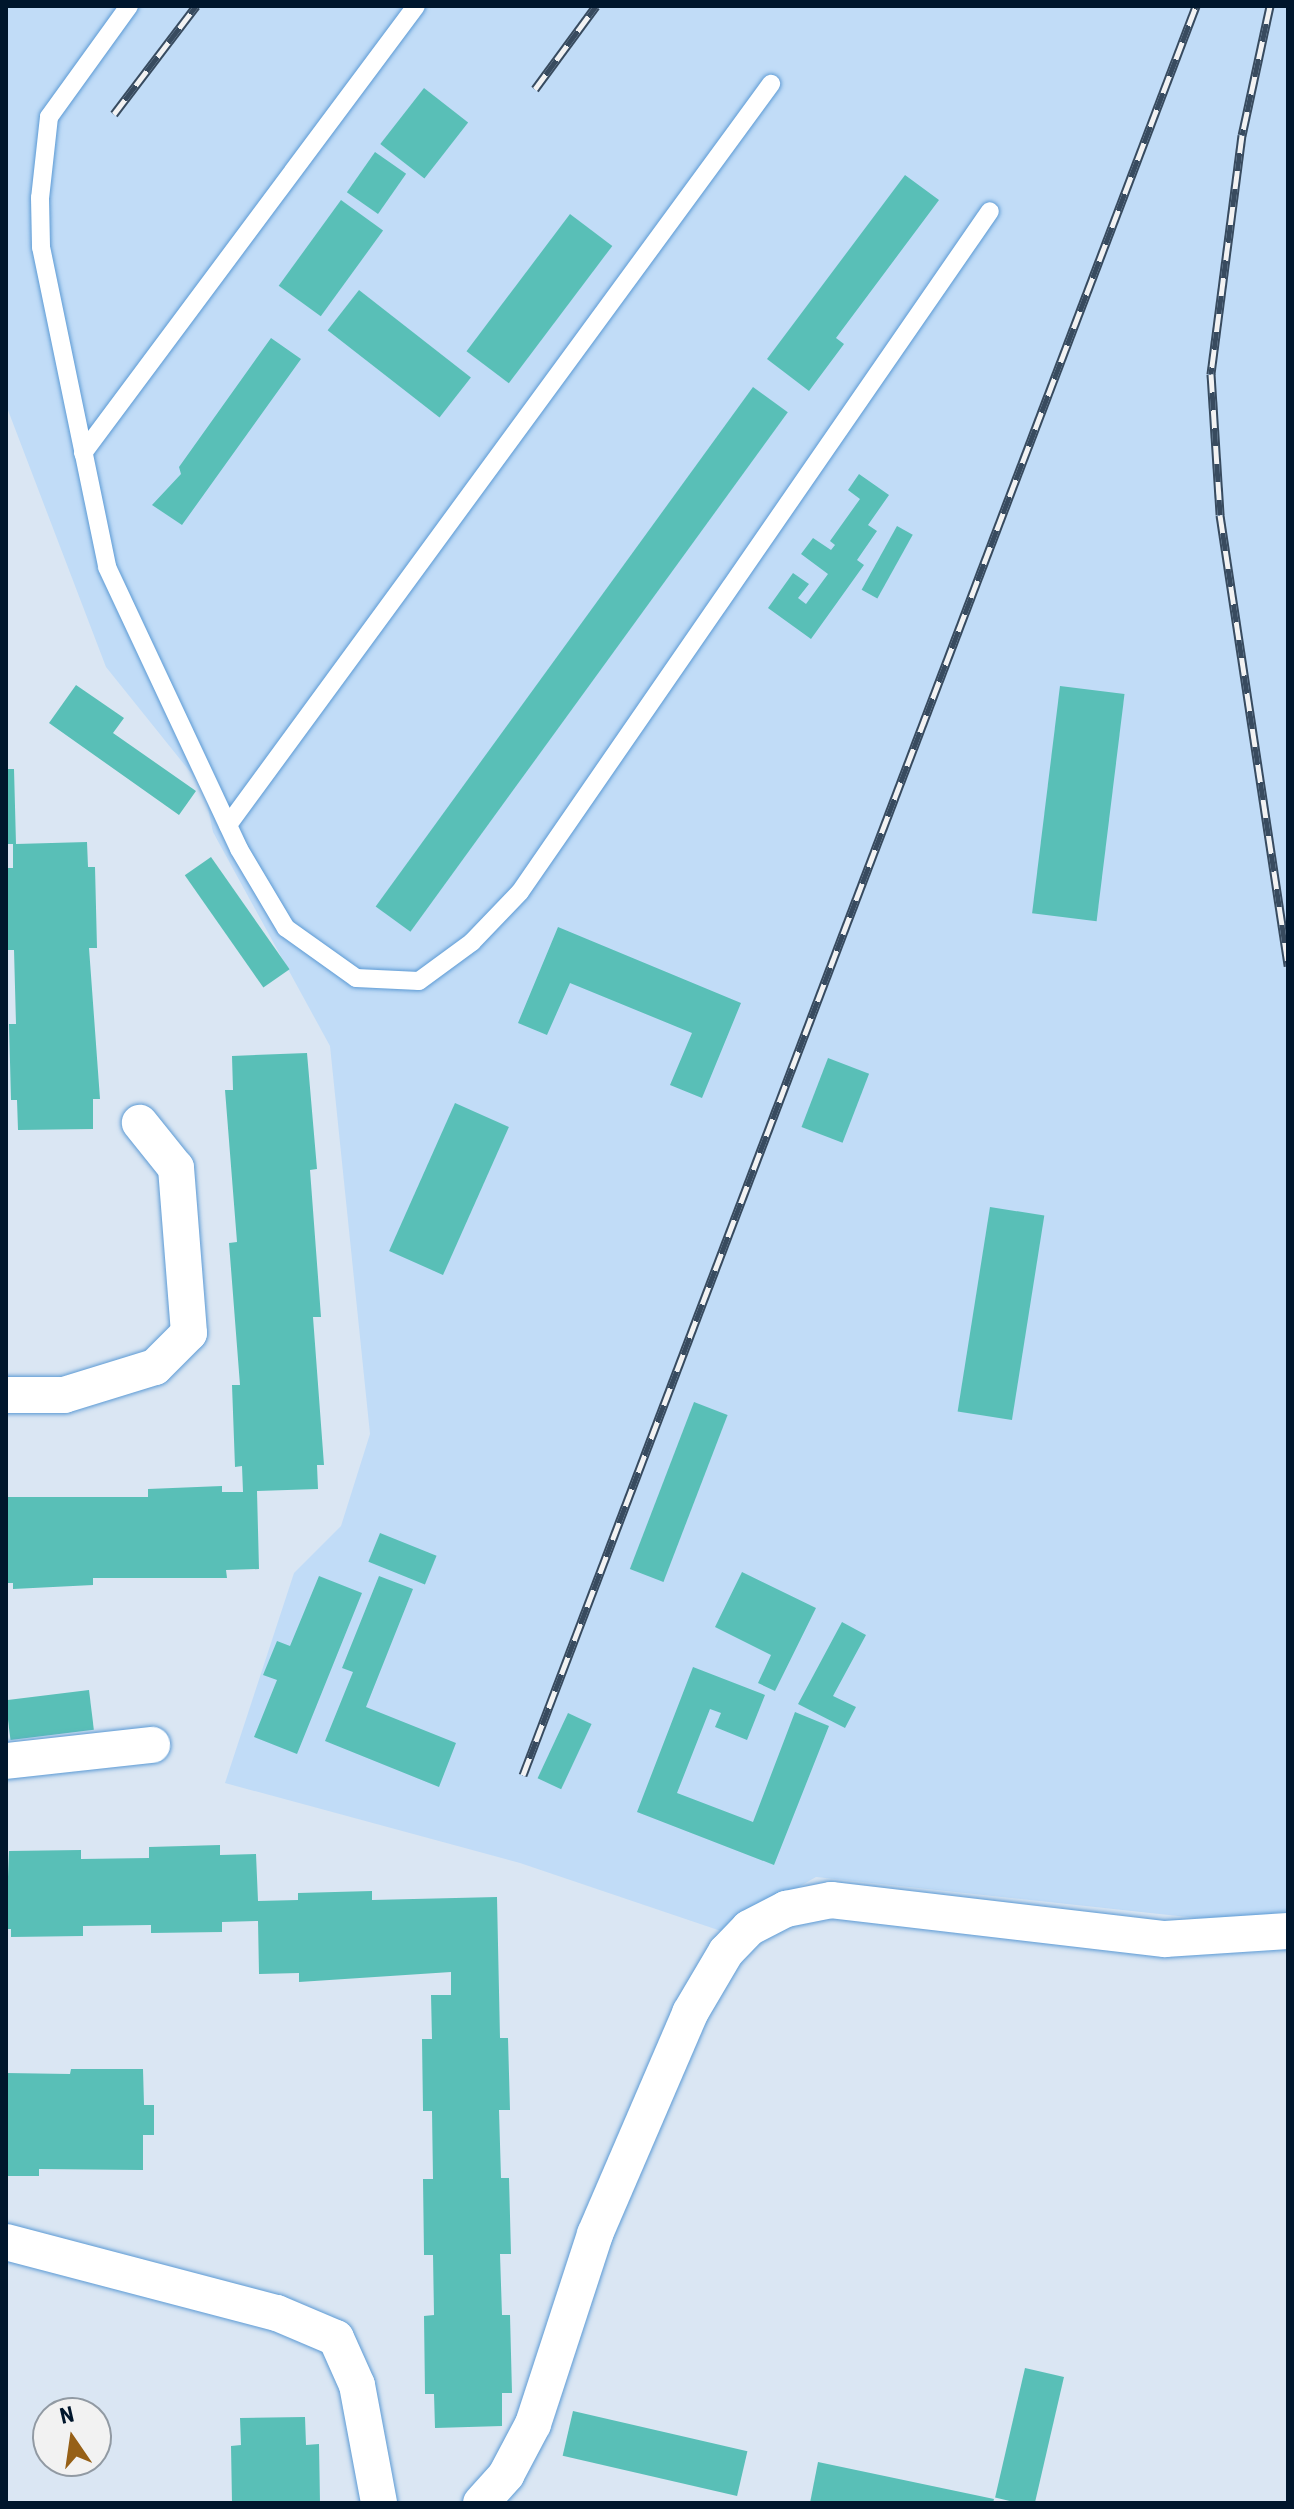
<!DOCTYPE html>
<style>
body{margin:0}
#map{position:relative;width:1294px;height:2509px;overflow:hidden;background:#dae6f3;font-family:"Roboto Condensed",sans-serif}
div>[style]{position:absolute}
.built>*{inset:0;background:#c1dcf7}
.building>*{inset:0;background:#59bfb7;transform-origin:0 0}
.roads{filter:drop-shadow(0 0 2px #5c9ad4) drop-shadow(0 0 2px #5c9ad4)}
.service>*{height:18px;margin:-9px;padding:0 9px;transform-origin:9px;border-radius:9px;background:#fff}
.minor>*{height:36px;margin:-18px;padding:0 18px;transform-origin:18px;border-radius:18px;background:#fff}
.rail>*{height:9px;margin-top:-4.5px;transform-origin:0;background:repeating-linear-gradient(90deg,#f2f2f2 0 18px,#384b5f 0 36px);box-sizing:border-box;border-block:2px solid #384b5f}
span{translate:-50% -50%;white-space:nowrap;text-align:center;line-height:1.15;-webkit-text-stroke:6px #f2f2f2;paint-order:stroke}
.frame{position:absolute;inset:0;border:8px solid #00162c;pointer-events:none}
.north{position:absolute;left:32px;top:2397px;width:80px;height:80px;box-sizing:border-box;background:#f2f2f2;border:2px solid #919aa3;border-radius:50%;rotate:347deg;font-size:22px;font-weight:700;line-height:32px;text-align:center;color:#00162c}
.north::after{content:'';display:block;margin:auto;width:28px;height:36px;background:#966017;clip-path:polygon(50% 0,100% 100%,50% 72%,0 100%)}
</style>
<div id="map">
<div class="built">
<i style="clip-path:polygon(6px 6px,1288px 6px,1288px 1910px,1234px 1922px,816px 1877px,721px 1931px,520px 1863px,225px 1783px,294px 1573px,341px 1526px,370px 1434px,330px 1046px,213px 832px,204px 789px,106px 667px,6px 405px)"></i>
</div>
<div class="building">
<i style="left:424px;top:88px;width:56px;height:71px;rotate:38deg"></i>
<i style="left:375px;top:152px;width:38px;height:49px;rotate:35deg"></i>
<i style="clip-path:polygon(905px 175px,939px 200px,836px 338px,844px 344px,809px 391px,767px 359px)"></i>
<i style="left:341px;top:200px;width:52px;height:106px;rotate:36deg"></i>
<i style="left:570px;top:214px;width:53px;height:172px;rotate:37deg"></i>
<i style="left:359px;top:290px;width:142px;height:51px;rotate:38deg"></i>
<i style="clip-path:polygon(271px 338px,301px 359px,182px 525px,152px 505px,181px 474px,179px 467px)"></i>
<i style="left:753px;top:387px;width:43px;height:642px;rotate:36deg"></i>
<i style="clip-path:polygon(859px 474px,889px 495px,868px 525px,877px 531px,857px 560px,864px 565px,811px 639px,768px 608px,793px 573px,809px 584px,798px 598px,806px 604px,828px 574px,801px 554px,813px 538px,831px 550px,835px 545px,830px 541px,860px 499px,848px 490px)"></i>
<i style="left:897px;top:526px;width:18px;height:73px;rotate:29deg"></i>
<i style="clip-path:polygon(76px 685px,124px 718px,113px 733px,196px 791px,179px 815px,49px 723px)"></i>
<i style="left:1060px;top:686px;width:65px;height:229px;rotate:7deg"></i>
<i style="clip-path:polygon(6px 769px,14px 769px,16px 844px,87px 842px,88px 867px,95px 867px,97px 948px,89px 948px,100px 1099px,93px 1099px,93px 1129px,18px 1130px,17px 1100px,11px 1100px,9px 1024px,16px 1024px,14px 950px,8px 950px,6px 868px,13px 868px,13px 844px,6px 844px)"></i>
<i style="left:211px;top:857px;width:137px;height:32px;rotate:55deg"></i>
<i style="clip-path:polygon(558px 927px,741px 1003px,702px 1098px,670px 1085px,692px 1033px,570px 983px,547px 1035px,518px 1023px)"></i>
<i style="clip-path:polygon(307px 1053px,317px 1169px,310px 1170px,321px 1317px,313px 1317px,324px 1465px,317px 1465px,318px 1489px,257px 1491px,259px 1569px,226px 1570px,227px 1578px,93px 1578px,93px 1585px,13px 1589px,13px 1583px,6px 1583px,8px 1497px,148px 1497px,148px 1489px,222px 1486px,222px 1492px,243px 1492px,242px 1466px,235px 1467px,232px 1385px,240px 1385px,229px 1243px,237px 1242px,225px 1090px,233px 1090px,232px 1056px)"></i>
<i style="left:828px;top:1058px;width:44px;height:74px;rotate:21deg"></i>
<i style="left:455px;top:1103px;width:59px;height:162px;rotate:24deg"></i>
<i style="left:990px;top:1207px;width:55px;height:207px;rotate:9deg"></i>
<i style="left:694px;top:1402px;width:36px;height:179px;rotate:21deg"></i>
<i style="left:380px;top:1533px;width:61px;height:31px;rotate:22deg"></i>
<i style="clip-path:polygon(742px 1572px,816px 1608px,775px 1691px,758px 1683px,771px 1655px,715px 1627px)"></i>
<i style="clip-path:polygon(319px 1576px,362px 1593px,297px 1754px,254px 1737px,277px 1680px,263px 1675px,277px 1641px,290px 1646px)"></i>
<i style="clip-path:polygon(379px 1576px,413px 1589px,366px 1707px,456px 1743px,439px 1787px,325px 1741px,353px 1672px,342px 1668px)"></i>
<i style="clip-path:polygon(842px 1622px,866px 1635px,833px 1696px,856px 1707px,845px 1728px,798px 1704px)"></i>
<i style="clip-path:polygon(693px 1667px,765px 1695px,747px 1740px,715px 1727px,721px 1713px,710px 1709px,677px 1793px,753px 1822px,795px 1712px,829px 1726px,774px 1865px,637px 1812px)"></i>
<i style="left:89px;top:1690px;width:40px;height:84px;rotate:83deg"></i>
<i style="left:568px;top:1713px;width:26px;height:72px;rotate:25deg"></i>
<i style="clip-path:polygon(220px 1845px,220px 1855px,256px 1854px,258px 1901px,298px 1900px,298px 1893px,372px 1891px,372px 1900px,497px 1897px,500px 2038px,508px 2038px,510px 2110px,499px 2110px,501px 2178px,509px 2178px,511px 2254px,500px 2254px,502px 2315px,510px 2315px,512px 2393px,502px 2393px,502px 2426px,435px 2428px,434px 2394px,425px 2394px,424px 2316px,434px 2315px,433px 2255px,424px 2255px,423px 2179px,433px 2179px,432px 2111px,423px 2111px,422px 2039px,432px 2039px,431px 1995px,451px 1995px,451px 1972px,299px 1982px,299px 1973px,259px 1974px,258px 1921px,222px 1922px,222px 1932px,151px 1933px,151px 1925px,83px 1926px,83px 1936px,11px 1937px,11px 1929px,6px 1929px,9px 1851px,81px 1850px,81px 1859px,149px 1858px,149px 1847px)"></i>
<i style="clip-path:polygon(71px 2069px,143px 2069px,144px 2105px,154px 2105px,154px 2135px,143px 2135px,143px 2170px,39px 2169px,39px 2176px,7px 2176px,6px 2073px,70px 2074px)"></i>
<i style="left:1025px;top:2368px;width:40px;height:133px;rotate:13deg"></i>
<i style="left:573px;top:2411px;width:179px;height:46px;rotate:13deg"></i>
<i style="clip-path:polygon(305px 2417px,306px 2445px,319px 2444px,320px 2503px,232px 2503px,231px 2446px,241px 2445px,240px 2418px)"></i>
<i style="clip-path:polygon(818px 2462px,994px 2499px,993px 2503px,810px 2503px)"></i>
</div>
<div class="roads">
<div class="service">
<i style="left:129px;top:6px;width:137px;rotate:125.8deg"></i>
<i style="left:49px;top:117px;width:81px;rotate:96.3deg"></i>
<i style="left:40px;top:198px;width:49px;rotate:88.8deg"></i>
<i style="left:41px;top:247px;width:327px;rotate:78.3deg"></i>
<i style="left:107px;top:567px;width:311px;rotate:64.9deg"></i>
<i style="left:239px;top:849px;width:92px;rotate:59.3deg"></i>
<i style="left:286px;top:928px;width:86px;rotate:35.5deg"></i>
<i style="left:356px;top:978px;width:63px;rotate:2.7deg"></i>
<i style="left:419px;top:981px;width:66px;rotate:-36.3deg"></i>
<i style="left:472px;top:942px;width:69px;rotate:-46.2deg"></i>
<i style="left:520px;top:892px;width:827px;rotate:-55.39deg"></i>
<i style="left:83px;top:453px;width:557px;rotate:-53.32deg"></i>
<i style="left:228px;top:825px;width:919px;rotate:-53.77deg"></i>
</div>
<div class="minor">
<i style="left:6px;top:1395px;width:58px"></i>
<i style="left:64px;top:1395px;width:95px;rotate:-17.1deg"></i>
<i style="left:155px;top:1367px;width:48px;rotate:-45deg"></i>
<i style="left:189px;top:1333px;width:166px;rotate:-94.5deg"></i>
<i style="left:176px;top:1168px;width:58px;rotate:-128.7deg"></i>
<i style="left:6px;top:1761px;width:147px;rotate:-6.3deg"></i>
<i style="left:6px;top:2242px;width:280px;rotate:14.7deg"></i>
<i style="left:277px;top:2313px;width:64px;rotate:23deg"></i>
<i style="left:336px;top:2338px;width:51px;rotate:65.9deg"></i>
<i style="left:357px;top:2385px;width:120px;rotate:79.4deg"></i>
<i style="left:481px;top:2503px;width:38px;rotate:-48deg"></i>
<i style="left:506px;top:2475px;width:58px;rotate:-62.1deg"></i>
<i style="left:533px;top:2424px;width:200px;rotate:-71.9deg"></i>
<i style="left:595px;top:2234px;width:241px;rotate:-66.7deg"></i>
<i style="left:690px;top:2013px;width:71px;rotate:-59.5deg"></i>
<i style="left:726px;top:1952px;width:33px;rotate:-46deg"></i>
<i style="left:749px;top:1928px;width:42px;rotate:-27.2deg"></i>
<i style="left:786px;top:1909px;width:46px;rotate:-11.3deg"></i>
<i style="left:831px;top:1900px;width:336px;rotate:6.7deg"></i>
<i style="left:1165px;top:1939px;width:123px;rotate:-3.7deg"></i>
</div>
</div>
<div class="rail">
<i style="left:1270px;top:6px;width:132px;rotate:102.2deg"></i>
<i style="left:1242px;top:135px;width:241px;rotate:97.4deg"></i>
<i style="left:1211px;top:374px;width:141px;rotate:86.3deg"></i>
<i style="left:1220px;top:515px;width:456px;rotate:81.4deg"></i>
<i style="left:535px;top:89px;width:103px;rotate:-53.7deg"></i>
<i style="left:114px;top:114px;width:136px;rotate:-52.8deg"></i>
<i style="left:523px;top:1775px;width:1893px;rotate:-69.17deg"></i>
</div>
<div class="frame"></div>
<div class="north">N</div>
</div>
